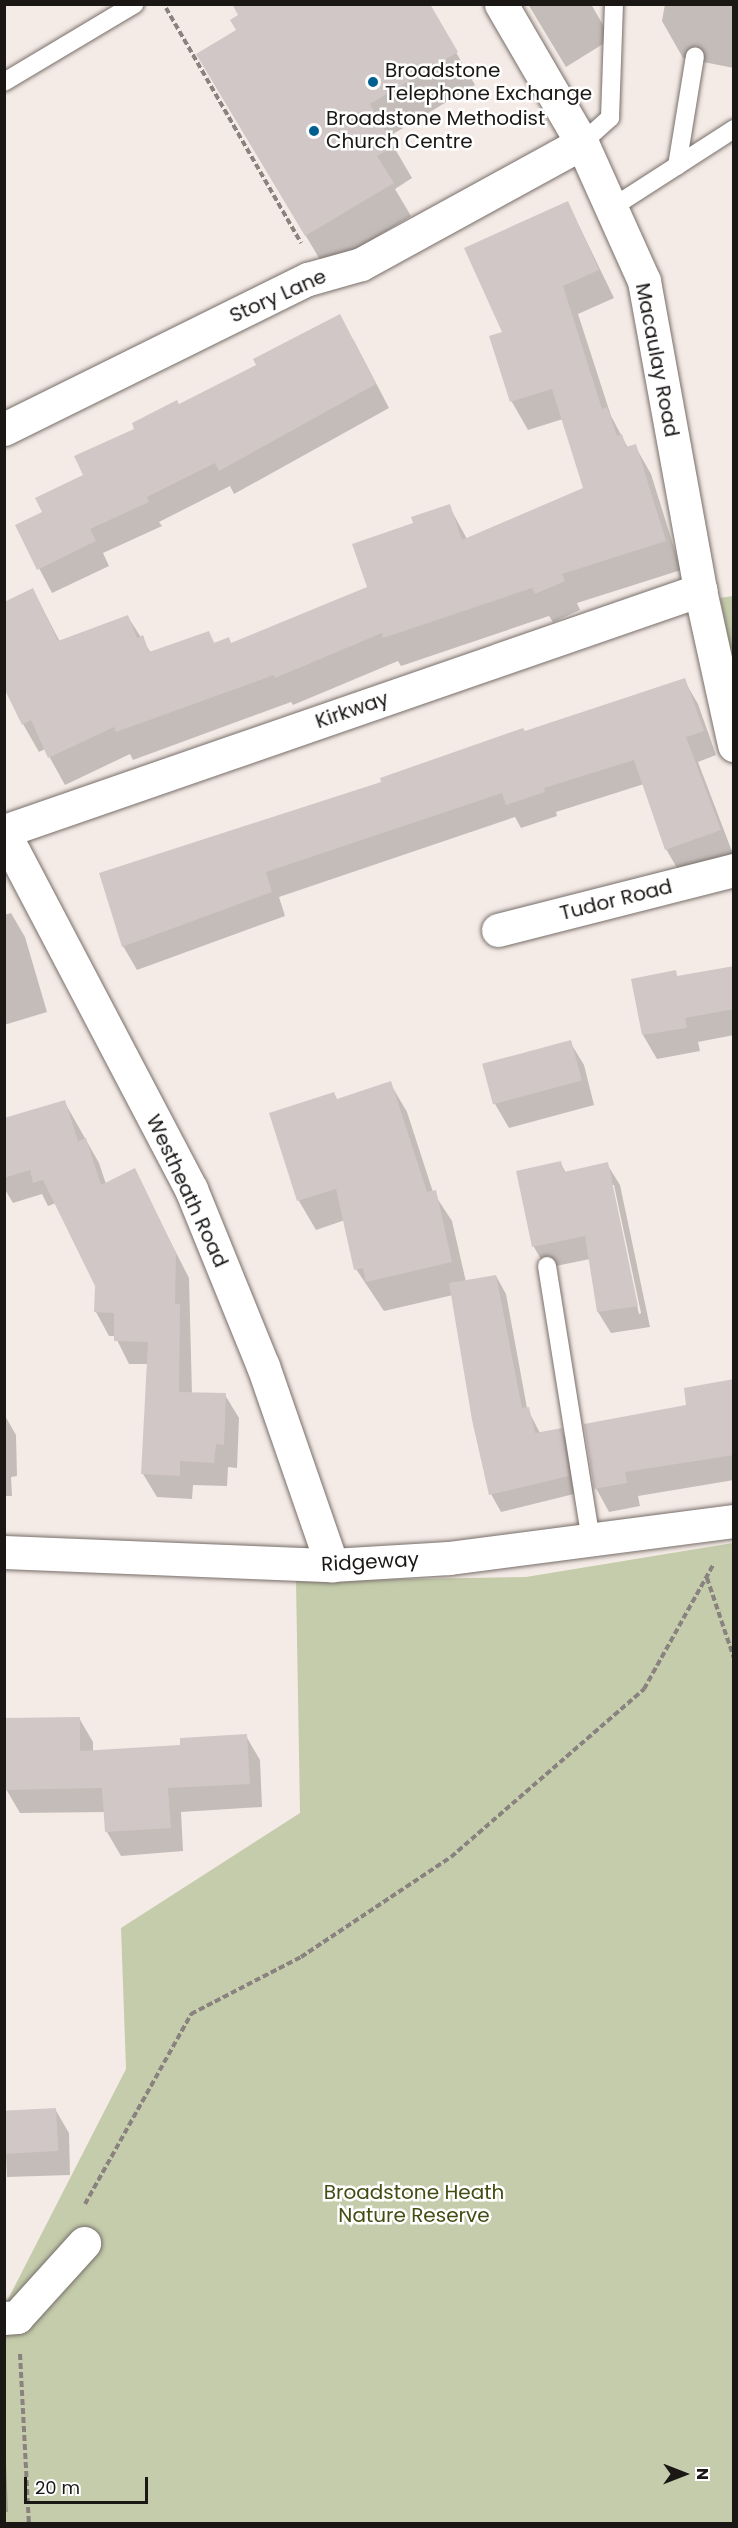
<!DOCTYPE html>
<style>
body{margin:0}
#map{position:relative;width:738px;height:2528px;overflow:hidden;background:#f5ebe6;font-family:Poppins,sans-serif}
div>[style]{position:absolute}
.green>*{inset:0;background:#c4ccab}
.shadow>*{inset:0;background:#0003}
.building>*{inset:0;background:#d2c7c7;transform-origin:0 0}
.path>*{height:4px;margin-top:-2px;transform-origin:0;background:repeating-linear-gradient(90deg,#89827f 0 6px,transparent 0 9px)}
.roads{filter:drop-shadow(0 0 2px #776e6a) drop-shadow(0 0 2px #776e6a)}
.lane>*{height:18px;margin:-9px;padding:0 9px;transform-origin:9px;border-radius:9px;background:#fff}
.street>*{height:33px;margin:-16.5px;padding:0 16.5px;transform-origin:16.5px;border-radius:16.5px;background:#fff}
.dots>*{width:16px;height:16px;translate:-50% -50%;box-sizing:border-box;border:3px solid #fff;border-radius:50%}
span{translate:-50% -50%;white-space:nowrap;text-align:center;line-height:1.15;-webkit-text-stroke:5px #fff;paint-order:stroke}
.poi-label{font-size:20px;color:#1a1715}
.left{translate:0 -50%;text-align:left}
.street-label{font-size:20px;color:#1a1715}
.park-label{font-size:20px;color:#434d12}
.frame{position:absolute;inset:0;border:6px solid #1a1715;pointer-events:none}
.north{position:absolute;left:654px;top:2444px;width:60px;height:60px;-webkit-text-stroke:4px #fff;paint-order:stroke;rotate:90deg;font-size:16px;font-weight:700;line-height:24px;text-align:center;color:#1a1715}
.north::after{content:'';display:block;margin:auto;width:21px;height:27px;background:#1a1715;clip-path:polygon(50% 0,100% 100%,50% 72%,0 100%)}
.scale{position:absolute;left:24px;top:2477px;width:124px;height:27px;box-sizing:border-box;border:3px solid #1a1715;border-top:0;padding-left:8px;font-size:18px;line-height:21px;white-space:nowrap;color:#1a1715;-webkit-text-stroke:4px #fff;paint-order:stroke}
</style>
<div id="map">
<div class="green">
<i style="clip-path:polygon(733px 596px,734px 596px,733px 663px,720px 598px)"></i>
<i style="clip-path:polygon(733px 1543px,733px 2523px,5px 2523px,4px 2307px,126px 2069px,121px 1928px,300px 1813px,296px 1581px,526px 1577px)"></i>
</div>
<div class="shadow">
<i style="clip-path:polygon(428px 4px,475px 85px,388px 137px,412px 178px,395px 189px,411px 216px,325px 268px,217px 87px)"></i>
<i style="clip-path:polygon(528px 4px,591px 4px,611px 39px,566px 67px)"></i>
<i style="clip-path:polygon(665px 4px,734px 4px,734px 68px,683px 58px,662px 21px)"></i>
<i style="clip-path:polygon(568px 203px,614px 298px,578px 314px,611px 416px,628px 448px,635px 446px,651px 474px,681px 570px,577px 603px,580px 610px,553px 622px,549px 616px,401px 666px,398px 661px,293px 705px,291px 702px,133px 760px,130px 754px,65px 785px,45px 749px,39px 752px,23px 724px,33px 590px,60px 642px,128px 617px,151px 653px,208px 632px,215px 644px,231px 645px,368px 588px,415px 524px,449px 506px,467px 539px,585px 489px,563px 419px,528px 430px,512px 402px,491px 337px,504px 332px)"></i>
<i style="clip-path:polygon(353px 339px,389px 408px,234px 494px,230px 486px,159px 522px,162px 526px,103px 553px,109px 566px,52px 593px,17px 526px,44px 513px,136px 429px,179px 406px)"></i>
<i style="clip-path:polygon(684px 680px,698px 704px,716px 755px,698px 762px,733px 854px,680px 873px,666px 849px,644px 784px,556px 812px,557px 816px,521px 828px,515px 817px,279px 897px,285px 916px,137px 970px,123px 946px,383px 783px)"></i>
<i style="clip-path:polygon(11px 913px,25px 937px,47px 1012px,4px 1025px,4px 915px)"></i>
<i style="clip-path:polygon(734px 968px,734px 1035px,698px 1042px,700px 1051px,657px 1059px,643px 1035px,675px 972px,678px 978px)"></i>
<i style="clip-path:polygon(570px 1042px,584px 1065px,594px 1105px,509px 1128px,495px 1104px,484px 1064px)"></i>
<i style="clip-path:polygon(390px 1083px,407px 1112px,433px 1192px,452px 1221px,466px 1282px,496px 1276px,506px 1294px,527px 1408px,540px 1433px,561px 1430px,571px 1447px,578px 1493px,501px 1512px,491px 1494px,453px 1295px,384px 1311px,356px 1269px,345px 1220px,316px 1230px,299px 1201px,271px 1114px,338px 1101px)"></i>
<i style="clip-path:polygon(64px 1101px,99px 1163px,106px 1184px,134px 1170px,189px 1278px,192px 1394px,225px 1395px,239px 1418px,237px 1468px,228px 1467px,227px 1486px,193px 1485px,192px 1499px,157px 1497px,143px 1474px,148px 1364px,129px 1364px,115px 1336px,109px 1336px,96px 1312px,96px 1285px,56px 1203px,48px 1206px,42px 1194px,13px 1203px,4px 1188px,4px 1120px)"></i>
<i style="clip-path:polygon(evenodd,560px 1162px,566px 1173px,607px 1164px,620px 1185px,650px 1327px,611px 1333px,598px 1312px,590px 1259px,546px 1268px,534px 1247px,518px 1172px,560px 1162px,611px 1185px,614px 1185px,641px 1313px,639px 1314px,611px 1185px)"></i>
<i style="clip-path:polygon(734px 1381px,734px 1480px,638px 1496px,640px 1506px,609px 1512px,596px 1488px,688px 1406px)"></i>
<i style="clip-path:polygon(4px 1414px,16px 1435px,17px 1476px,11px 1477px,12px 1496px,4px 1496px)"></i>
<i style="clip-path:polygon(79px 1718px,93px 1742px,93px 1752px,181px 1746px,246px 1736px,260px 1760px,262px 1807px,181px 1812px,183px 1851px,121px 1856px,107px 1832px,106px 1812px,20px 1813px,6px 1789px)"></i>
<i style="clip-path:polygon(55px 2109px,69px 2133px,70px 2175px,7px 2177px,4px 2111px)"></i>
<i style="clip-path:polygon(4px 2459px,6px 2462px,8px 2512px,4px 2512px)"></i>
</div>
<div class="building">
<i style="clip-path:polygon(232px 4px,430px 4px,458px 52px,370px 104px,394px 146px,377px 156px,394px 183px,305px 236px,196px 54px,236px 30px,230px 20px,238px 15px)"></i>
<i style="clip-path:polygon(568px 201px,599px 270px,563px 286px,602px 409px,607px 407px,617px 436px,622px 434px,626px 447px,636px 444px,666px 541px,562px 574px,565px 581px,535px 594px,532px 588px,383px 638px,382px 633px,275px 678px,274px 675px,116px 732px,114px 727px,48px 758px,31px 720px,22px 725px,4px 688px,4px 602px,33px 588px,58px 641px,128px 615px,137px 638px,143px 635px,149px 652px,209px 631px,214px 643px,229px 637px,231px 643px,367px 587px,352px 544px,413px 523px,411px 517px,450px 504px,462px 540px,583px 488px,552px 389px,510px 402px,489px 336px,502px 332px,464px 248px)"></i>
<i style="clip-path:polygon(340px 314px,376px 384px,219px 471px,215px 463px,147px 497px,149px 502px,90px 529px,96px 541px,37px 570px,15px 525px,42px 512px,35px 498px,83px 475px,74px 456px,134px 429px,132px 423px,177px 400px,179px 404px,256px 365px,253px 359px)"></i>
<i style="clip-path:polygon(685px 678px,704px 731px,686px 737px,721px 830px,665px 850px,634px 760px,544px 788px,545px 792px,506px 805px,502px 793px,266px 872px,272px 892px,122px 947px,99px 873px,381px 782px,380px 778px,523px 728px,525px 731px)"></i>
<i style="clip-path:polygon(734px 966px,734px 1009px,685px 1018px,687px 1028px,642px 1035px,631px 979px,676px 970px,677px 976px)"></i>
<i style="left:571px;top:1040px;width:42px;height:92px;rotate:75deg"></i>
<i style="clip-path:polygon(391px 1081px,427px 1192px,436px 1190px,452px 1262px,366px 1282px,363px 1268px,354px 1270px,336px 1189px,297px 1201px,269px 1113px,334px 1092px,337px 1099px)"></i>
<i style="clip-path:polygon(65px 1100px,78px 1141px,86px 1138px,101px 1185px,135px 1168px,176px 1253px,175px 1304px,180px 1304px,179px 1392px,226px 1393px,224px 1445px,216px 1444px,214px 1463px,180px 1461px,180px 1476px,141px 1474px,148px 1342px,114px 1341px,114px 1313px,94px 1312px,95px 1286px,43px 1180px,33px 1183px,30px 1170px,4px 1178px,4px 1118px)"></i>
<i style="clip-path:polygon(561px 1161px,564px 1172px,608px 1162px,638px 1306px,597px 1312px,585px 1236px,532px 1247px,516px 1171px)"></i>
<i style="clip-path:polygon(496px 1275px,522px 1408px,529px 1407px,535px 1433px,562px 1428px,569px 1476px,489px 1495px,472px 1420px,449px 1283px)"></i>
<i style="clip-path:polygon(734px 1379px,734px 1455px,625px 1472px,627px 1483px,594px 1489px,584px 1424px,686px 1405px,684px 1388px)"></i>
<i style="clip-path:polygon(80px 1717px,80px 1751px,180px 1745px,180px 1738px,247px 1734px,250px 1784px,168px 1788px,171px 1828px,105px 1832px,102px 1788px,4px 1790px,4px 1718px)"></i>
<i style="left:56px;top:2108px;width:43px;height:52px;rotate:87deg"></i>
</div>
<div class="path">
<i style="left:166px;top:8px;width:271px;rotate:60.1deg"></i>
<i style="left:707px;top:1578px;width:84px;rotate:71.4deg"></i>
<i style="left:85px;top:2204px;width:218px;rotate:-60.8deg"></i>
<i style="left:191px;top:2014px;width:124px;rotate:-27.4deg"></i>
<i style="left:301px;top:1957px;width:180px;rotate:-33.7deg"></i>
<i style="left:451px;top:1857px;width:256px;rotate:-41deg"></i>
<i style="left:644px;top:1689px;width:144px;rotate:-60.9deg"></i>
<i style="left:20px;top:2354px;width:170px;rotate:87deg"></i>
</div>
<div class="roads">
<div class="lane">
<i style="left:4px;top:82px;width:152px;rotate:-30.8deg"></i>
<i style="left:582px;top:143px;width:38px;rotate:-42deg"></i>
<i style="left:610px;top:118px;width:114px;rotate:-88deg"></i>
<i style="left:677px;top:166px;width:111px;rotate:-80.7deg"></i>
<i style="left:613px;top:207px;width:144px;rotate:-32.8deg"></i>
<i style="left:547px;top:1266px;width:278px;rotate:80.9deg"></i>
</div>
<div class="street">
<i style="left:501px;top:4px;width:161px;rotate:59.8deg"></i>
<i style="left:582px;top:143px;width:151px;rotate:65.8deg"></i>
<i style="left:644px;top:281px;width:314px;rotate:79.7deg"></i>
<i style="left:700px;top:590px;width:159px;rotate:77.6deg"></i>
<i style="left:4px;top:429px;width:339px;rotate:-26.3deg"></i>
<i style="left:308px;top:279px;width:55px;rotate:-15.8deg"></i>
<i style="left:361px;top:264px;width:252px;rotate:-28.7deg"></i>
<i style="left:4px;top:831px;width:737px;rotate:-19.1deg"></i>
<i style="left:4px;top:833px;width:402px;rotate:62.3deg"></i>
<i style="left:191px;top:1189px;width:191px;rotate:67.9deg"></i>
<i style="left:263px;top:1366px;width:211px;rotate:70.9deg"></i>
<i style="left:498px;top:930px;width:244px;rotate:-14.3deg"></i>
<i style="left:4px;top:1552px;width:328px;rotate:2.3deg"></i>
<i style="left:332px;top:1565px;width:117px;rotate:-3.4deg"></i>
<i style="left:449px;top:1558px;width:287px;rotate:-7.4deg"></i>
<i style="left:4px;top:2318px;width:13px;rotate:-4deg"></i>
<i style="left:17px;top:2317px;width:100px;rotate:-47.8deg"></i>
</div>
</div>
<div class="dots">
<i style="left:373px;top:82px;background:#016090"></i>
<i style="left:314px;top:131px;background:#016090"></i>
</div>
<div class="poi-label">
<span class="left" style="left:385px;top:82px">Broadstone<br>Telephone Exchange</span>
<span class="left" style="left:326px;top:130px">Broadstone Methodist<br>Church Centre</span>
</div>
<div class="street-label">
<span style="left:278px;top:296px;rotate:-24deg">Story Lane</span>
<span style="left:657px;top:360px;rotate:79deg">Macaulay Road</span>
<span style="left:352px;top:710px;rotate:-19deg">Kirkway</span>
<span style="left:616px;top:900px;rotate:-14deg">Tudor Road</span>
<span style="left:187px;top:1191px;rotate:65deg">Westheath Road</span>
<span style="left:370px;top:1562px;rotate:-3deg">Ridgeway</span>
</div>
<div class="park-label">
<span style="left:414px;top:2204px">Broadstone Heath<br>Nature Reserve</span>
</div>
<div class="frame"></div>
<div class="north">N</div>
<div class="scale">20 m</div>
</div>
